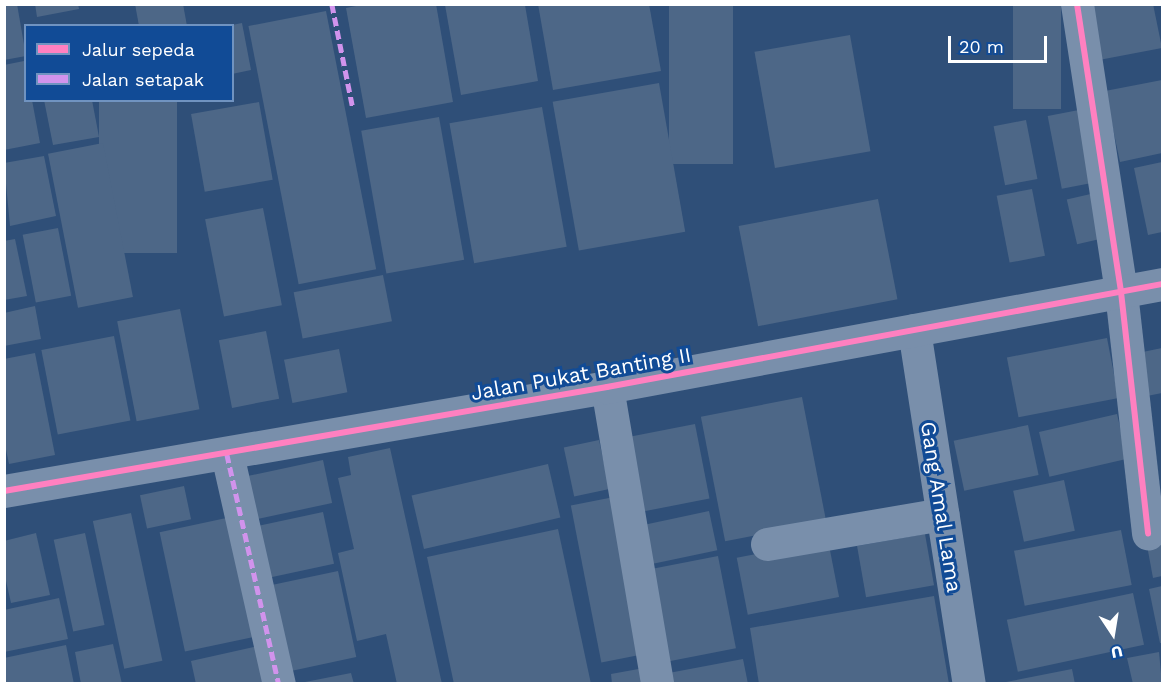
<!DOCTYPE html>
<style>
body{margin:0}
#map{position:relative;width:1167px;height:688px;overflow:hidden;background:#2f4f78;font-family:"Work Sans",sans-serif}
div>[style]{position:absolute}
.building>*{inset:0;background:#4d6787;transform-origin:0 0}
.minor>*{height:33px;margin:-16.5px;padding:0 16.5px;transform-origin:16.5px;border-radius:16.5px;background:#798fab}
.quiet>*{height:4.5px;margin-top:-2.25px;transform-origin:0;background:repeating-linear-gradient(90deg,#d193ec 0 9px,transparent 0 13.5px)}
.cycleway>*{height:6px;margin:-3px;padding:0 3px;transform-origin:3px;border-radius:3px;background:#ff80c0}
span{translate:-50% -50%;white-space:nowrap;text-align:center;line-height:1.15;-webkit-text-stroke:6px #114b96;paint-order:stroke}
.street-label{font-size:21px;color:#fff}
.frame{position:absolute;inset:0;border:6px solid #fff;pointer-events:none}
.legend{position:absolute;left:24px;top:24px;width:210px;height:78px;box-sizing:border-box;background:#114b96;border:2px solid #7093c0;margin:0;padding:8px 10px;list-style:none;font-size:18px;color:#fff}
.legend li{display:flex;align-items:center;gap:12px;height:30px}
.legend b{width:30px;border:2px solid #7093c0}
.north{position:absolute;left:1083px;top:604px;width:60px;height:60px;-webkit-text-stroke:4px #114b96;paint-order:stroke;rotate:168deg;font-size:16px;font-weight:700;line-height:24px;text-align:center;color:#fff}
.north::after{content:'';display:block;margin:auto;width:21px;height:27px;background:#fff;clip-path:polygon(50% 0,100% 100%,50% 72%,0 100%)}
.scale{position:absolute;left:948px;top:36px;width:99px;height:27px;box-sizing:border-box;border:3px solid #fff;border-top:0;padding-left:8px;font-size:18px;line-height:21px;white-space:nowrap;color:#fff;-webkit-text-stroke:4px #114b96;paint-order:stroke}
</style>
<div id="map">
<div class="building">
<i style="clip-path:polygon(4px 4px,17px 4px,26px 56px,4px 60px)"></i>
<i style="clip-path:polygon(35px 4px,78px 4px,79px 9px,37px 17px)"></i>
<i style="clip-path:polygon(135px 4px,183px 4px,187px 26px,139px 26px)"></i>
<i style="clip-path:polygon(366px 4px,436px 4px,453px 102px,366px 118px,346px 8px)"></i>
<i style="clip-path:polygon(538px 4px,649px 4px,661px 71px,553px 90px)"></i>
<i style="left:669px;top:4px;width:64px;height:160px"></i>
<i style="left:1013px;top:4px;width:48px;height:105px"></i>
<i style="clip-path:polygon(1088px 4px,1153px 4px,1162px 48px,1099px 60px)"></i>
<i style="clip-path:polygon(445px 5px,525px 5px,538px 81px,461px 95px)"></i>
<i style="left:326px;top:11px;width:263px;height:79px;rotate:79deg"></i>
<i style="clip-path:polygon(242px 23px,251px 70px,232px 74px,232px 25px)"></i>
<i style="left:850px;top:35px;width:118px;height:97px;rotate:80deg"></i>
<i style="clip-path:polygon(24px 61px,26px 100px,32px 100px,40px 143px,4px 150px,4px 65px)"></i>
<i style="clip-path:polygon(1162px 80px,1162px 153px,1120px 162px,1105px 91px)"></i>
<i style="left:659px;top:83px;width:151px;height:108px;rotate:80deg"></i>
<i style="clip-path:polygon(44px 100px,92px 100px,99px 137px,53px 145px)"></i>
<i style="left:99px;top:100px;width:78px;height:153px"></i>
<i style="left:259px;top:102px;width:79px;height:69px;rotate:80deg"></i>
<i style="left:542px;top:107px;width:142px;height:94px;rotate:80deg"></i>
<i style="left:1084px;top:109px;width:74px;height:37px;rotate:79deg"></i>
<i style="left:439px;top:117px;width:145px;height:79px;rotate:80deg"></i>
<i style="left:1026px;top:120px;width:60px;height:33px;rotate:79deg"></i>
<i style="left:103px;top:143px;width:157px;height:56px;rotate:79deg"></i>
<i style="clip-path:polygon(44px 156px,56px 216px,10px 226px,4px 163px)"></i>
<i style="clip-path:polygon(1162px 162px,1162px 232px,1148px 235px,1134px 168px)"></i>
<i style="left:1032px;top:189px;width:68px;height:36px;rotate:79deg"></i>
<i style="left:1095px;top:193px;width:46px;height:29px;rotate:77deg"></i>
<i style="left:878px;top:199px;width:102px;height:142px;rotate:79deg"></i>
<i style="left:263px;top:208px;width:99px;height:59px;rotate:79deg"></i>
<i style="left:58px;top:228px;width:69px;height:36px;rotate:79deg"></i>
<i style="clip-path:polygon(15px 239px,27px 296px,4px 300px,4px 241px)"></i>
<i style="left:383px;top:275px;width:47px;height:91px;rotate:79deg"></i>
<i style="clip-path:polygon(35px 306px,41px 339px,4px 346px,4px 313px)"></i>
<i style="left:180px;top:309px;width:102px;height:64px;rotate:79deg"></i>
<i style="left:266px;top:331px;width:69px;height:48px;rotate:79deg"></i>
<i style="left:114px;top:336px;width:86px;height:74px;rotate:79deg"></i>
<i style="left:1107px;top:338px;width:61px;height:102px;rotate:79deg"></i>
<i style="clip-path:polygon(1162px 348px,1162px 393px,1137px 398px,1128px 355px)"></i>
<i style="left:339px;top:349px;width:44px;height:56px;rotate:79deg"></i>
<i style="clip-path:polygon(35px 353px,55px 455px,9px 464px,4px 440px,4px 359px)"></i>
<i style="left:802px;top:397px;width:127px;height:103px;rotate:79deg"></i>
<i style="left:1117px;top:414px;width:46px;height:80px;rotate:77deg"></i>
<i style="left:695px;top:424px;width:76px;height:77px;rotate:79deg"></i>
<i style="left:1028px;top:425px;width:51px;height:76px;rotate:78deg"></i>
<i style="left:599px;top:440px;width:50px;height:36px;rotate:78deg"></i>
<i style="clip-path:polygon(390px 448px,442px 684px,397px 684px,386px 634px,357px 641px,338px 553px,354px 549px,338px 478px,351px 475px,348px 457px)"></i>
<i style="left:323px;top:460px;width:44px;height:81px;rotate:78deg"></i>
<i style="left:548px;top:464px;width:55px;height:140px;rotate:77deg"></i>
<i style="left:1064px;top:480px;width:52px;height:52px;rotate:78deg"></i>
<i style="left:184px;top:486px;width:34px;height:45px;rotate:78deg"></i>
<i style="left:614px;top:497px;width:160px;height:44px;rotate:79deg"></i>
<i style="left:709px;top:511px;width:40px;height:73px;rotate:78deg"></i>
<i style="left:323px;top:512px;width:53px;height:75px;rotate:78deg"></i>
<i style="left:131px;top:513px;width:151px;height:39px;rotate:78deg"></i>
<i style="left:231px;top:517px;width:122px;height:73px;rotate:78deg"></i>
<i style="clip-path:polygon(558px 529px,591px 684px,454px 684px,427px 557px)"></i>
<i style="left:1121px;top:530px;width:56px;height:109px;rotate:79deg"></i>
<i style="clip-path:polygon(36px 533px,50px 595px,11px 603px,4px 572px,4px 541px)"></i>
<i style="left:85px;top:533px;width:94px;height:32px;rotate:78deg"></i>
<i style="left:925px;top:534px;width:52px;height:69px;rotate:80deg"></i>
<i style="clip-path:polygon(1162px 536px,1162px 576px,1153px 578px,1146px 540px)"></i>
<i style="left:828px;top:540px;width:58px;height:93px;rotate:79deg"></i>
<i style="left:718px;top:556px;width:94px;height:81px;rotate:79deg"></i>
<i style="left:338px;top:571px;width:88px;height:75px;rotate:78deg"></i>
<i style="clip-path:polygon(1162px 586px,1162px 643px,1160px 643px,1149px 589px)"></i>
<i style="left:1133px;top:593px;width:53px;height:129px;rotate:78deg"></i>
<i style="clip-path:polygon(934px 596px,949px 684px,759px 684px,750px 628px)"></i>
<i style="clip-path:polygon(59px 598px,68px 639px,4px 652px,4px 610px)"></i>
<i style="clip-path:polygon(113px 644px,122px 684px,81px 684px,75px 652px)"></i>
<i style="clip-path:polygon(66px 645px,74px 684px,4px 684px,4px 658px)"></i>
<i style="clip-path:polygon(263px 645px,272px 684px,196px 684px,191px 661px)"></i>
<i style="clip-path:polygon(1159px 652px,1162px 684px,1133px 684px,1127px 658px)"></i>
<i style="clip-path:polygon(743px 659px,748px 684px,659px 684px,658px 675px)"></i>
<i style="clip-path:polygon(644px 668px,647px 684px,612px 684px,611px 674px)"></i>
<i style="clip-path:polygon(1072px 669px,1075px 684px,1006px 684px,1006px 682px)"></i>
<i style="clip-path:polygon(351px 673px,354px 684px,305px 684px,305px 682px)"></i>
</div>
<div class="minor">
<i style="left:1077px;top:4px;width:291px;rotate:81.3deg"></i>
<i style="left:1121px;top:292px;width:243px;rotate:83.6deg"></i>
<i style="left:914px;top:330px;width:358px;rotate:81.2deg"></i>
<i style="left:607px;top:387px;width:301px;rotate:80.4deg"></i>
<i style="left:227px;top:454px;width:236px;rotate:77.3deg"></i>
<i style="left:4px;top:491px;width:612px;rotate:-9.79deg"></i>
<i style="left:607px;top:387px;width:564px;rotate:-10.51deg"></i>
<i style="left:767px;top:544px;width:178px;rotate:-9.7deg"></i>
</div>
<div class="quiet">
<i style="left:332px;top:4px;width:106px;rotate:78.6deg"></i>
<i style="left:227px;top:454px;width:236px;rotate:77.3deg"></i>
</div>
<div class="cycleway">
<i style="left:1077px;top:4px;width:291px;rotate:81.3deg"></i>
<i style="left:1121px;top:292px;width:243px;rotate:83.6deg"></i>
<i style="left:4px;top:491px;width:612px;rotate:-9.79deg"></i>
<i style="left:607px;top:387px;width:564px;rotate:-10.51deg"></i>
</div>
<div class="street-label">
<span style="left:581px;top:374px;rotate:-10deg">Jalan Pukat Banting II</span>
<span style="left:941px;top:507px;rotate:81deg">Gang Amal Lama</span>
</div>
<div class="frame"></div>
<ul class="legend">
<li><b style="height:8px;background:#ff80c0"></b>Jalur sepeda</li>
<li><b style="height:8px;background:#d193ec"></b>Jalan setapak</li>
</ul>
<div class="north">U</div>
<div class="scale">20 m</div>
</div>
